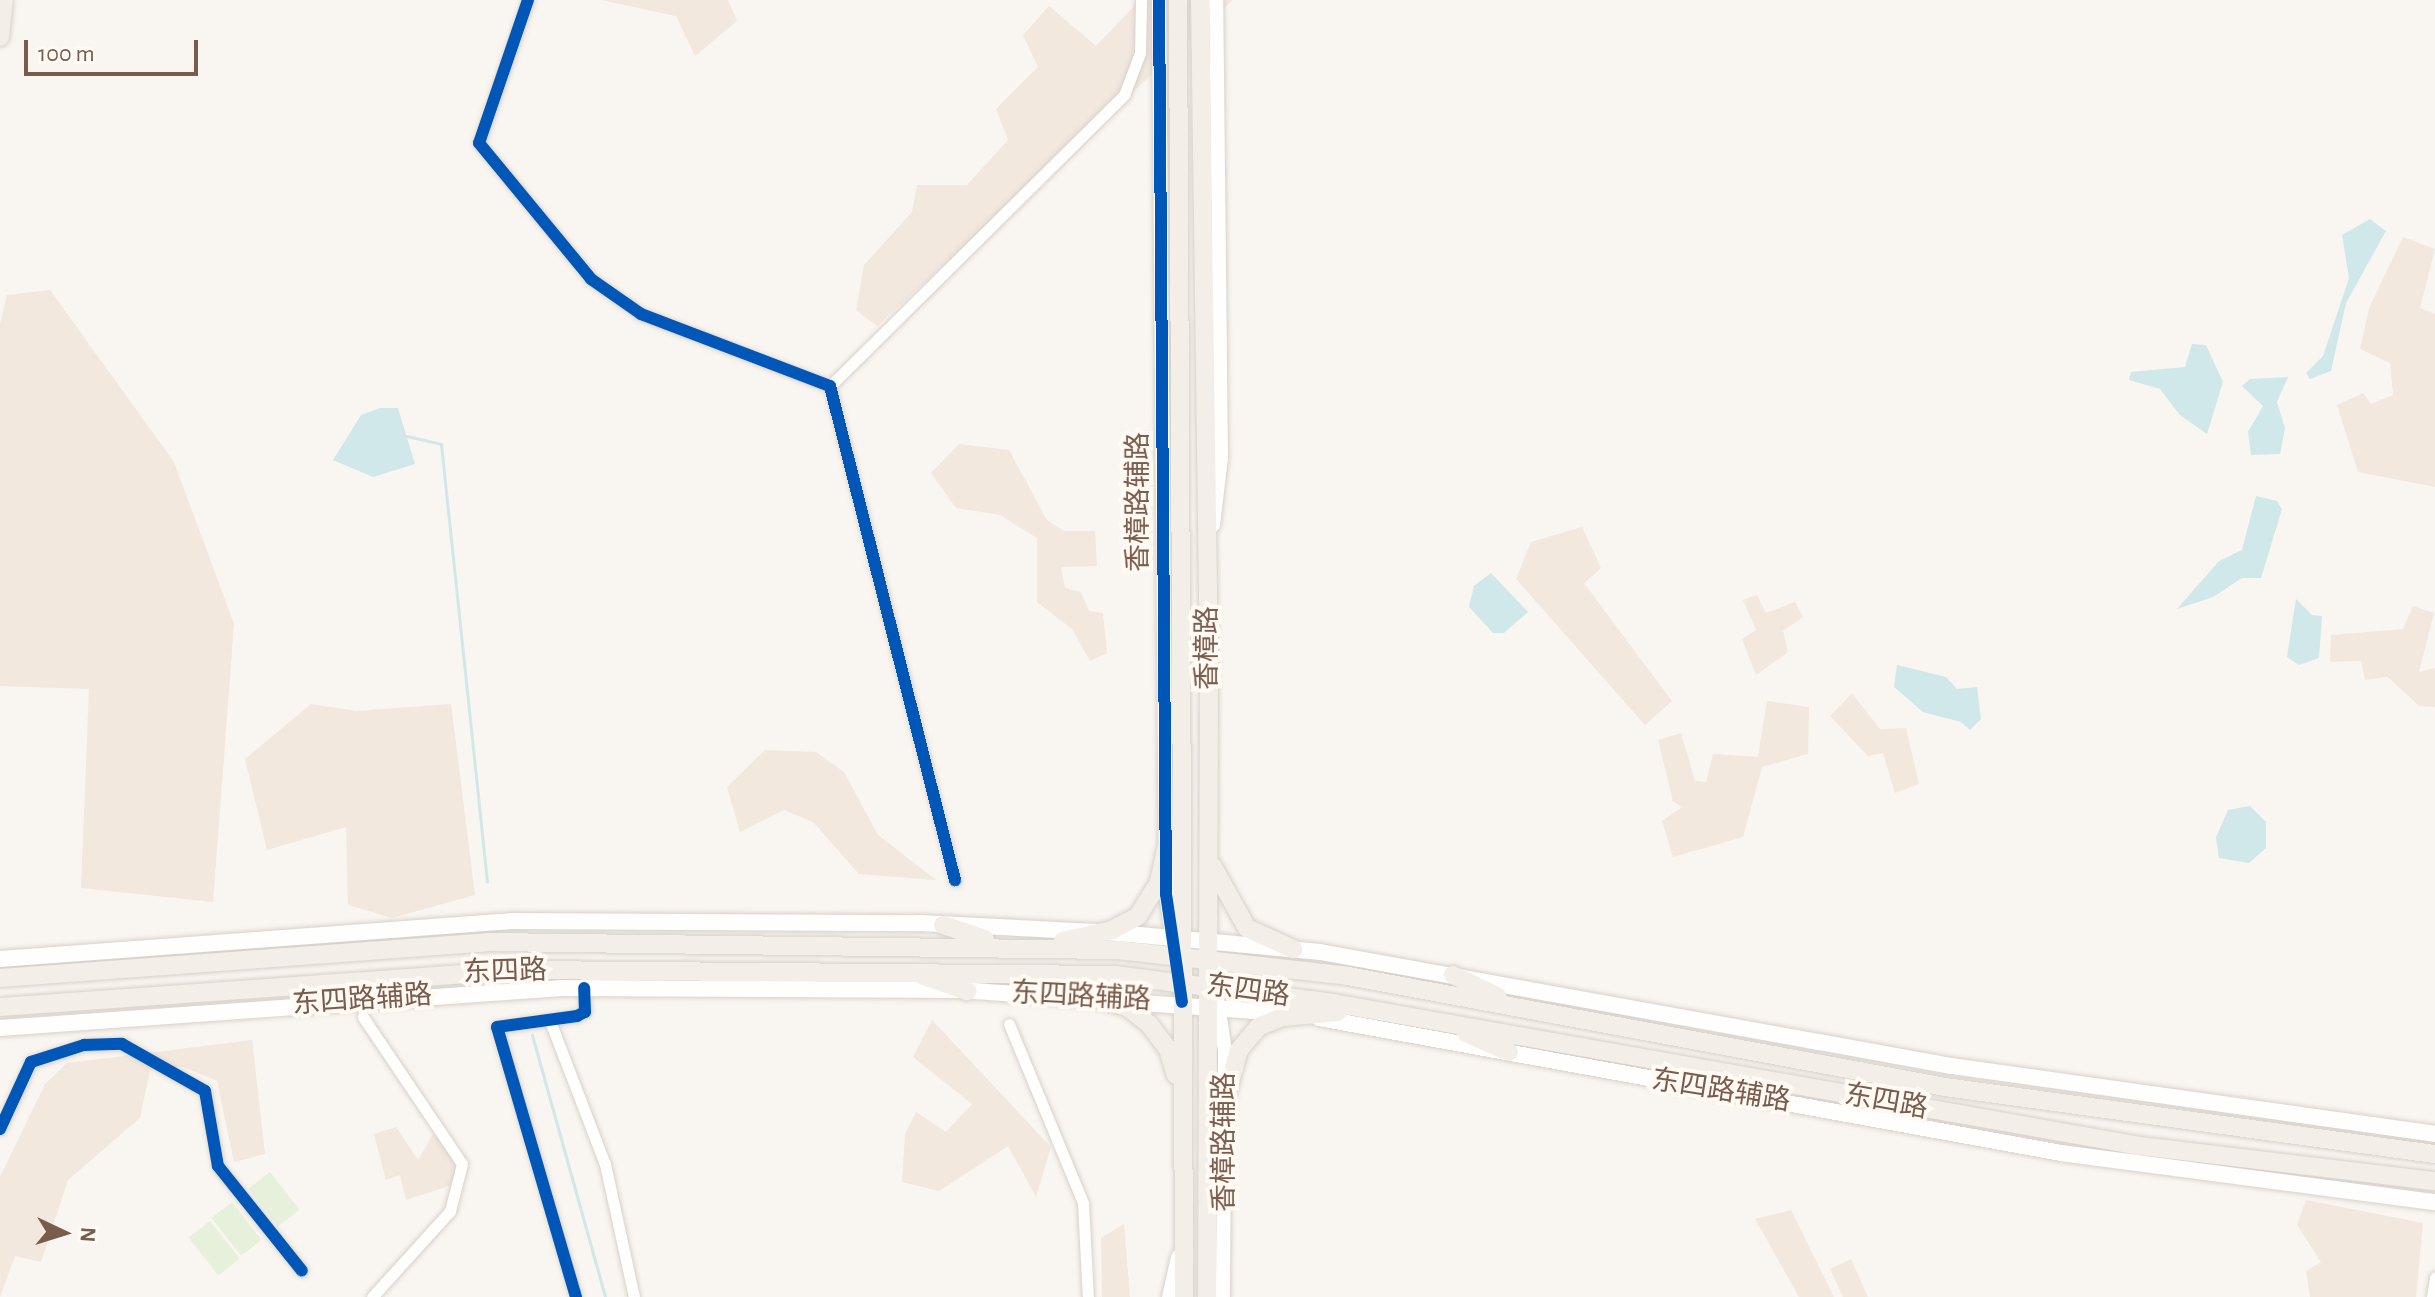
<!DOCTYPE html>
<meta charset="utf-8">
<style>
body{margin:0}
#map{position:relative;width:2435px;height:1297px;overflow:hidden;background:#f9f5f0;font-family:"Alegreya Sans","Noto Sans SC",sans-serif}
div>[style]{position:absolute}
.residential>*{inset:0;background:#f2e8de}
.green>*{inset:0;background:#e7f0db;transform-origin:0 0}
.water>*{inset:0;background:#d0e8ea}
.stream>*{height:3px;margin:-1.5px;padding:0 1.5px;transform-origin:1.5px;border-radius:1.5px;background:#d0e8ea}
.roads{filter:drop-shadow(0 0 2px #d7d1cb) drop-shadow(0 0 2px #d7d1cb)}
.minor>*{height:11px;margin:-5.5px;padding:0 5.5px;transform-origin:5.5px;border-radius:5.5px;background:#fefefd}
.tertiary>*{height:14px;margin:-7px;padding:0 7px;transform-origin:7px;border-radius:7px;background:#fefefd}
.secondary>*{height:16px;margin:-8px;padding:0 8px;transform-origin:8px;border-radius:8px;background:#fefefd}
.primary>*{height:18px;margin:-9px;padding:0 9px;transform-origin:9px;border-radius:9px;background:#f3eee8}
.cycleway>*{height:12px;margin:-6px;padding:0 6px;transform-origin:6px;border-radius:6px;background:#0057b8}
span{translate:-50% -50%;white-space:nowrap;text-align:center;line-height:1.15;-webkit-text-stroke:8px #fffaf3;paint-order:stroke}
.street-label{font-size:28px;color:#7a5c4d}
.north{position:absolute;left:24px;top:1193px;width:80px;height:80px;-webkit-text-stroke:6px #fffaf3;paint-order:stroke;rotate:94deg;font-size:22px;font-weight:700;line-height:32px;text-align:center;color:#7a5c4d}
.north::after{content:'';display:block;margin:auto;width:28px;height:36px;background:#7a5c4d;clip-path:polygon(50% 0,100% 100%,50% 72%,0 100%)}
.scale{position:absolute;left:24px;top:40px;width:174px;height:36px;box-sizing:border-box;border:4px solid #7a5c4d;border-top:0;padding-left:10px;font-size:24px;line-height:28px;white-space:nowrap;color:#7a5c4d;-webkit-text-stroke:6px #fffaf3;paint-order:stroke}
</style>
<div id="map">
<div class="residential">
<i style="clip-path:polygon(601px 0,728px 0,737px 21px,695px 56px,676px 16px)"></i>
<i style="clip-path:polygon(1140px 0,1233px 0,877px 326px,856px 310px,864px 265px,912px 212px,917px 185px,967px 185px,1008px 140px,996px 109px,1038px 67px,1023px 35px,1049px 6px,1096px 46px)"></i>
<i style="clip-path:polygon(2403px 237px,2435px 249px,2420px 308px,2435px 314px,2435px 487px,2358px 472px,2337px 405px,2363px 393px,2371px 404px,2393px 395px,2390px 363px,2360px 349px,2369px 308px)"></i>
<i style="clip-path:polygon(50px 290px,174px 462px,234px 624px,213px 902px,81px 888px,89px 689px,0 686px,0 323px,7px 295px)"></i>
<i style="clip-path:polygon(959px 444px,1009px 450px,1047px 520px,1064px 531px,1095px 531px,1097px 566px,1061px 567px,1065px 588px,1081px 592px,1089px 611px,1103px 613px,1107px 653px,1090px 661px,1072px 629px,1037px 602px,1037px 538px,1000px 515px,956px 508px,931px 473px)"></i>
<i style="clip-path:polygon(1582px 527px,1601px 568px,1584px 583px,1672px 701px,1645px 725px,1516px 579px,1531px 542px)"></i>
<i style="clip-path:polygon(1757px 595px,1766px 613px,1795px 602px,1803px 617px,1783px 631px,1788px 652px,1756px 675px,1742px 639px,1756px 630px,1743px 600px)"></i>
<i style="clip-path:polygon(2413px 606px,2434px 613px,2419px 672px,2435px 668px,2435px 707px,2419px 706px,2388px 677px,2365px 680px,2361px 661px,2330px 662px,2331px 635px,2403px 629px)"></i>
<i style="clip-path:polygon(1852px 693px,1880px 729px,1906px 728px,1919px 784px,1895px 793px,1883px 753px,1868px 756px,1830px 716px)"></i>
<i style="clip-path:polygon(1767px 701px,1809px 707px,1808px 754px,1762px 767px,1743px 837px,1673px 857px,1662px 821px,1682px 807px,1673px 801px,1658px 740px,1681px 733px,1695px 781px,1706px 782px,1713px 754px,1758px 757px)"></i>
<i style="clip-path:polygon(311px 704px,356px 711px,451px 704px,475px 895px,392px 918px,348px 905px,346px 827px,267px 850px,245px 759px)"></i>
<i style="clip-path:polygon(765px 750px,816px 752px,844px 772px,878px 835px,936px 880px,859px 874px,813px 822px,784px 810px,740px 832px,727px 787px)"></i>
<i style="clip-path:polygon(932px 1020px,1051px 1147px,1036px 1197px,1008px 1146px,939px 1191px,902px 1182px,905px 1134px,916px 1112px,946px 1132px,972px 1104px,913px 1057px)"></i>
<i style="clip-path:polygon(252px 1040px,265px 1154px,234px 1162px,217px 1081px,183px 1067px,150px 1070px,140px 1118px,68px 1180px,41px 1262px,15px 1256px,0 1297px,0 1177px,45px 1084px,67px 1063px)"></i>
<i style="clip-path:polygon(396px 1127px,418px 1160px,433px 1134px,453px 1152px,458px 1183px,406px 1200px,400px 1175px,386px 1180px,374px 1134px)"></i>
<i style="clip-path:polygon(2306px 1200px,2423px 1223px,2416px 1297px,2310px 1297px,2306px 1271px,2321px 1262px,2297px 1225px)"></i>
<i style="clip-path:polygon(1791px 1210px,1834px 1297px,1799px 1297px,1755px 1219px)"></i>
<i style="clip-path:polygon(1124px 1224px,1130px 1297px,1102px 1297px,1101px 1238px)"></i>
<i style="clip-path:polygon(1851px 1259px,1868px 1297px,1843px 1297px,1830px 1269px)"></i>
</div>
<div class="green">
<i style="left:270px;top:1172px;width:48px;height:27px;rotate:52deg"></i>
<i style="left:232px;top:1202px;width:48px;height:26px;rotate:52deg"></i>
<i style="left:210px;top:1221px;width:48px;height:27px;rotate:52deg"></i>
</div>
<div class="water">
<i style="clip-path:polygon(2370px 219px,2386px 231px,2346px 303px,2331px 371px,2310px 379px,2306px 373px,2323px 356px,2349px 278px,2342px 235px)"></i>
<i style="clip-path:polygon(2192px 344px,2206px 345px,2223px 382px,2207px 434px,2180px 415px,2160px 389px,2129px 380px,2131px 372px,2185px 367px)"></i>
<i style="clip-path:polygon(2288px 377px,2277px 402px,2285px 428px,2280px 454px,2251px 455px,2248px 432px,2263px 406px,2242px 386px,2250px 379px)"></i>
<i style="clip-path:polygon(380px 408px,398px 408px,415px 464px,373px 477px,333px 460px,361px 415px)"></i>
<i style="clip-path:polygon(2256px 496px,2277px 501px,2282px 509px,2261px 578px,2242px 578px,2213px 597px,2177px 609px,2219px 561px,2242px 550px)"></i>
<i style="clip-path:polygon(1491px 573px,1528px 612px,1504px 633px,1493px 633px,1469px 607px,1474px 586px)"></i>
<i style="clip-path:polygon(2296px 599px,2312px 615px,2322px 616px,2319px 658px,2299px 665px,2287px 657px)"></i>
<i style="clip-path:polygon(1897px 665px,1946px 677px,1957px 689px,1977px 687px,1981px 719px,1970px 730px,1961px 722px,1923px 712px,1894px 687px)"></i>
<i style="clip-path:polygon(2250px 806px,2266px 822px,2266px 848px,2249px 863px,2219px 858px,2216px 837px,2228px 810px)"></i>
</div>
<div class="stream">
<i style="left:407px;top:436px;width:35px;rotate:13deg"></i>
<i style="left:441px;top:444px;width:440px;rotate:84deg"></i>
<i style="left:532px;top:1035px;width:272px;rotate:74.4deg"></i>
</div>
<div class="roads">
<div class="minor">
<i style="left:528px;top:0;width:151px;rotate:108.9deg"></i>
<i style="left:479px;top:143px;width:176px;rotate:50.5deg"></i>
<i style="left:591px;top:279px;width:61px;rotate:35deg"></i>
<i style="left:641px;top:314px;width:202px;rotate:20.9deg"></i>
<i style="left:830px;top:386px;width:414px;rotate:-44.7deg"></i>
<i style="left:1124px;top:95px;width:45px;rotate:-69.1deg"></i>
<i style="left:1140px;top:53px;width:53px;rotate:-88.9deg"></i>
<i style="left:830px;top:386px;width:510px;rotate:75.8deg"></i>
<i style="left:363px;top:1017px;width:177px;rotate:56deg"></i>
<i style="left:462px;top:1164px;width:49px;rotate:104.3deg"></i>
<i style="left:450px;top:1211px;width:116px;rotate:132.2deg"></i>
<i style="left:550px;top:1021px;width:153px;rotate:69deg"></i>
<i style="left:605px;top:1164px;width:136px;rotate:77.7deg"></i>
<i style="left:1009px;top:1024px;width:194px;rotate:67.5deg"></i>
<i style="left:1083px;top:1203px;width:94px;rotate:87deg"></i>
<i style="left:0;top:1129px;width:74px;rotate:-65.2deg"></i>
<i style="left:31px;top:1062px;width:56px;rotate:-17.8deg"></i>
<i style="left:84px;top:1045px;width:38px;rotate:-2deg"></i>
<i style="left:122px;top:1044px;width:95px;rotate:29.5deg"></i>
<i style="left:205px;top:1091px;width:76px;rotate:80.2deg"></i>
<i style="left:218px;top:1166px;width:134px;rotate:51.3deg"></i>
<i style="left:576px;top:1297px;width:281px;rotate:-106.3deg"></i>
<i style="left:497px;top:1027px;width:81px;rotate:-7.8deg"></i>
<i style="left:577px;top:1016px;width:9px;rotate:-27deg"></i>
<i style="left:585px;top:1012px;width:24px;rotate:-92deg"></i>
<i style="left:2432px;top:1297px;width:20px;rotate:-81deg"></i>
</div>
<div class="tertiary">
<i style="left:1159px;top:0;width:894px;rotate:89.55deg"></i>
<i style="left:1166px;top:894px;width:54px;rotate:81.4deg"></i>
<i style="left:1213px;top:525px;width:67px;rotate:-83.2deg"></i>
<i style="left:1221px;top:458px;width:458px;rotate:-90.6deg"></i>
<i style="left:1214px;top:978px;width:74px;rotate:81.4deg"></i>
<i style="left:1225px;top:1051px;width:246px;rotate:90.5deg"></i>
<i style="left:1169px;top:1297px;width:41px;rotate:-77.3deg"></i>
</div>
<div class="secondary">
<i style="left:0;top:959px;width:513px;rotate:-4.24deg"></i>
<i style="left:512px;top:921px;width:407px;rotate:0.3deg"></i>
<i style="left:919px;top:923px;width:200px;rotate:2.9deg"></i>
<i style="left:1119px;top:933px;width:202px;rotate:5.4deg"></i>
<i style="left:1320px;top:952px;width:642px;rotate:10.23deg"></i>
<i style="left:1952px;top:1066px;width:488px;rotate:8deg"></i>
<i style="left:1319px;top:1018px;width:754px;rotate:10.31deg"></i>
<i style="left:2061px;top:1153px;width:377px;rotate:7.5deg"></i>
<i style="left:0;top:1028px;width:563px;rotate:-4.07deg"></i>
<i style="left:562px;top:988px;width:399px;rotate:0.3deg"></i>
<i style="left:961px;top:990px;width:332px;rotate:4.1deg"></i>
</div>
<div class="primary">
<i style="left:1178px;top:0;width:1297px;rotate:89.73deg"></i>
<i style="left:1200px;top:0;width:669px;rotate:89.23deg"></i>
<i style="left:1209px;top:669px;width:628px;rotate:90.18deg"></i>
<i style="left:0;top:37px;width:37px;rotate:-84deg"></i>
<i style="left:1213px;top:867px;width:70px;rotate:60.9deg"></i>
<i style="left:1247px;top:928px;width:51px;rotate:24.5deg"></i>
<i style="left:943px;top:925px;width:44px;rotate:18.4deg"></i>
<i style="left:1063px;top:941px;width:50px;rotate:-12.7deg"></i>
<i style="left:1112px;top:930px;width:30px;rotate:-28deg"></i>
<i style="left:1138px;top:916px;width:40px;rotate:-58deg"></i>
<i style="left:1159px;top:882px;width:34px;rotate:-78deg"></i>
<i style="left:1453px;top:975px;width:49px;rotate:25.5deg"></i>
<i style="left:924px;top:976px;width:46px;rotate:19.2deg"></i>
<i style="left:0;top:978px;width:489px;rotate:-4.2deg"></i>
<i style="left:488px;top:942px;width:630px;rotate:0.73deg"></i>
<i style="left:1118px;top:950px;width:231px;rotate:6.4deg"></i>
<i style="left:1348px;top:976px;width:607px;rotate:10.53deg"></i>
<i style="left:1945px;top:1087px;width:495px;rotate:7.8deg"></i>
<i style="left:1090px;top:997px;width:38px;rotate:15deg"></i>
<i style="left:1127px;top:1007px;width:28px;rotate:38deg"></i>
<i style="left:1149px;top:1024px;width:31px;rotate:53deg"></i>
<i style="left:1168px;top:1049px;width:27px;rotate:73deg"></i>
<i style="left:0;top:1007px;width:522px;rotate:-4.06deg"></i>
<i style="left:521px;top:970px;width:594px;rotate:0.48deg"></i>
<i style="left:1115px;top:975px;width:220px;rotate:7.3deg"></i>
<i style="left:1333px;top:1003px;width:820px;rotate:10.05deg"></i>
<i style="left:2140px;top:1146px;width:297px;rotate:6.8deg"></i>
<i style="left:1466px;top:1033px;width:47px;rotate:23.8deg"></i>
<i style="left:1225px;top:1100px;width:52px;rotate:-74.4deg"></i>
<i style="left:1239px;top:1050px;width:30px;rotate:-50deg"></i>
<i style="left:1258px;top:1027px;width:27px;rotate:-22deg"></i>
<i style="left:1283px;top:1017px;width:55px;rotate:-5.2deg"></i>
</div>
</div>
<div class="cycleway">
<i style="left:528px;top:0;width:151px;rotate:108.9deg"></i>
<i style="left:479px;top:143px;width:176px;rotate:50.5deg"></i>
<i style="left:591px;top:279px;width:61px;rotate:35deg"></i>
<i style="left:641px;top:314px;width:202px;rotate:20.9deg"></i>
<i style="left:830px;top:386px;width:510px;rotate:75.8deg"></i>
<i style="left:1159px;top:0;width:894px;rotate:89.55deg"></i>
<i style="left:1166px;top:894px;width:109px;rotate:81.6deg"></i>
<i style="left:0;top:1129px;width:74px;rotate:-65.2deg"></i>
<i style="left:31px;top:1062px;width:56px;rotate:-17.8deg"></i>
<i style="left:84px;top:1045px;width:38px;rotate:-2deg"></i>
<i style="left:122px;top:1044px;width:95px;rotate:29.5deg"></i>
<i style="left:205px;top:1091px;width:76px;rotate:80.2deg"></i>
<i style="left:218px;top:1166px;width:134px;rotate:51.3deg"></i>
<i style="left:576px;top:1297px;width:281px;rotate:-106.3deg"></i>
<i style="left:497px;top:1027px;width:81px;rotate:-7.8deg"></i>
<i style="left:577px;top:1016px;width:9px;rotate:-27deg"></i>
<i style="left:585px;top:1012px;width:24px;rotate:-92deg"></i>
</div>
<div class="street-label">
<span style="left:1139px;top:502px;rotate:-90deg">香樟路辅路</span>
<span style="left:1208px;top:648px;rotate:-90deg">香樟路</span>
<span style="left:505px;top:972px;rotate:-2deg">东四路</span>
<span style="left:1248px;top:991px;rotate:8deg">东四路</span>
<span style="left:1081px;top:997px;rotate:3deg">东四路辅路</span>
<span style="left:362px;top:1000px;rotate:-4deg">东四路辅路</span>
<span style="left:1721px;top:1091px;rotate:9deg">东四路辅路</span>
<span style="left:1886px;top:1102px;rotate:10deg">东四路</span>
<span style="left:1225px;top:1142px;rotate:-90deg">香樟路辅路</span>
</div>
<div class="north">N</div>
<div class="scale">100 m</div>
</div>
